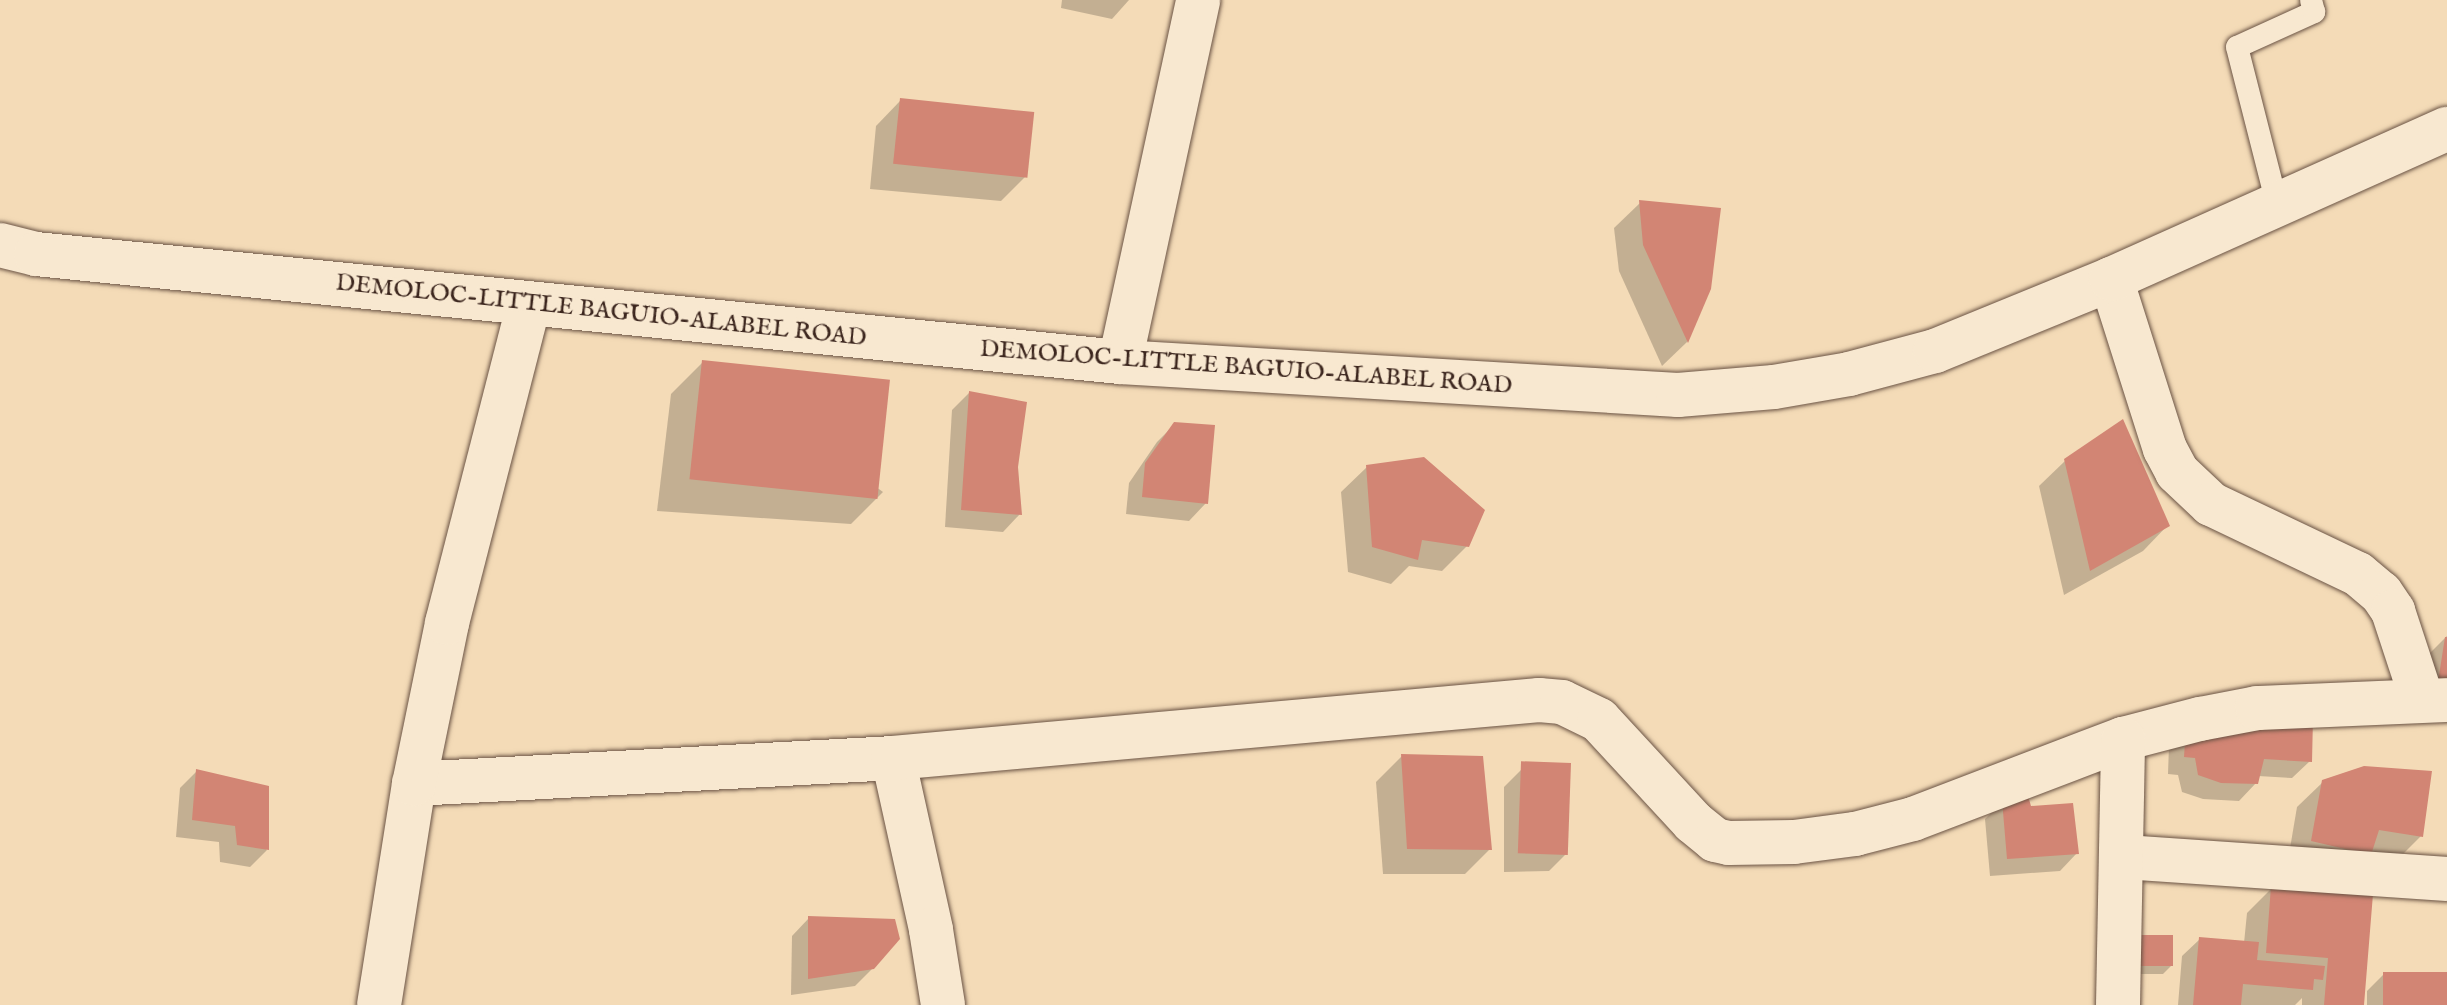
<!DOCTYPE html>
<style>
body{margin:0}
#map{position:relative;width:2447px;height:1005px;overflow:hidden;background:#f4dbb7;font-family:"IM FELL English",serif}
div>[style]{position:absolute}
.shadow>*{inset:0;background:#0003}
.building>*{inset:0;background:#d28574;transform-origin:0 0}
.roads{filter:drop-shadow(0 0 2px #6a5344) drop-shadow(0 0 2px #6a5344)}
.service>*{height:22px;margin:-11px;padding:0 11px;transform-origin:11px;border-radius:11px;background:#f8e8d0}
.minor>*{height:44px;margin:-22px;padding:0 22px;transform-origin:22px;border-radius:22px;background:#f8e8d0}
.secondary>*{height:44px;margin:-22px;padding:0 22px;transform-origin:22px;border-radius:22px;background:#f8e8d0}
span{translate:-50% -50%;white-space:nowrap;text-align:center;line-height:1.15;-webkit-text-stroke:6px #f8e8d0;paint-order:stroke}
.street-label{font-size:24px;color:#3c261e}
</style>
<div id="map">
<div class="shadow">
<i style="clip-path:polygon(1062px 0,1129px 0,1112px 19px,1061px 8px)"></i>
<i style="clip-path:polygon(901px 100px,1026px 176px,1001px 201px,870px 189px,876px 126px)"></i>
<i style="clip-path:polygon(1640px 203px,1709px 288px,1687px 342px,1662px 366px,1619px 271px,1614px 228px)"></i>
<i style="clip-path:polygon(703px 362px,883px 492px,851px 524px,657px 511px,671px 394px)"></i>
<i style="clip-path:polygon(969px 393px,1016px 467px,1020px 514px,1003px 532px,945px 527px,952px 410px)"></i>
<i style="clip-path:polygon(1175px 424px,1206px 503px,1189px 521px,1126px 514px,1129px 483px,1157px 442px)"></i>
<i style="clip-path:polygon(2065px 461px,2168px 525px,2143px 551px,2064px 595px,2039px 486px)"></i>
<i style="clip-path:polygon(1367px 467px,1467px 546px,1442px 571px,1409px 566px,1391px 584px,1348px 572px,1341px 492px)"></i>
<i style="clip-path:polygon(2447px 636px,2447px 710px,2421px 662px)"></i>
<i style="clip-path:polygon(2187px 728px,2310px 761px,2292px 778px,2258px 776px,2256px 783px,2239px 801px,2203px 799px,2182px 792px,2178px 775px,2168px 774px,2169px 745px)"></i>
<i style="clip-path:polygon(1402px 756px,1490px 849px,1465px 874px,1383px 874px,1376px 782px)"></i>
<i style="clip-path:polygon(1522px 769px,1566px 854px,1549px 871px,1504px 872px,1504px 787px)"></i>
<i style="clip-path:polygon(197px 771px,267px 850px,250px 867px,220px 862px,219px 842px,176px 837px,180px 788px)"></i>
<i style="clip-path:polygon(2323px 782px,2421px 836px,2396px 861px,2287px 866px,2297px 807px)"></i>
<i style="clip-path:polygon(2003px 801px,2029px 808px,2077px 853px,2060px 871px,1990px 876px,1985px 819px)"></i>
<i style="clip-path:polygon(2272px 888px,2371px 896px,2362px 1005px,2302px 1005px,2302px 998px,2295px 1005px,2178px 1005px,2182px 956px,2200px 939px,2244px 943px,2247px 913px)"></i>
<i style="clip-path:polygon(809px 918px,873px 968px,855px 986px,791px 995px,792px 936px)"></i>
<i style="clip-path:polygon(2120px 945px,2171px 966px,2163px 974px,2119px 974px)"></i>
<i style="clip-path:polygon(2384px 974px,2447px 974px,2447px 1005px,2367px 1005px,2367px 991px)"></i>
</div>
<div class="building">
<i style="left:900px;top:98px;width:135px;height:66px;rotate:6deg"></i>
<i style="clip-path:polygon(1639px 200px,1721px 208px,1711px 289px,1688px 343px,1643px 245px)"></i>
<i style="left:702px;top:360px;width:189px;height:120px;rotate:6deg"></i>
<i style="clip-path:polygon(969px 391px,1027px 402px,1018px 467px,1022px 515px,961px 510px)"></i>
<i style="clip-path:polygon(2123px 419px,2170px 526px,2090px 571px,2064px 459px)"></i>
<i style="clip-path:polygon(1174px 422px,1215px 425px,1208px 504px,1142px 497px,1145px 463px)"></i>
<i style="clip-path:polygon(1424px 457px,1485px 510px,1469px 547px,1422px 540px,1418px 560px,1372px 547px,1366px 465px)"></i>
<i style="clip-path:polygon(2445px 637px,2447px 637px,2447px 683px,2438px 682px)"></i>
<i style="clip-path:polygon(2313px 718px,2312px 762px,2264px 759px,2258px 784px,2221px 783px,2198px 775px,2195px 758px,2184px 757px,2186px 726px)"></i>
<i style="clip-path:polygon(1401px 754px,1483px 756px,1492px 850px,1407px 849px)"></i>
<i style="left:1571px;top:763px;width:92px;height:50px;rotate:92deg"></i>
<i style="clip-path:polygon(2364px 766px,2432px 771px,2423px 837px,2379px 830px,2371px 855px,2311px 841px,2322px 780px)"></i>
<i style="clip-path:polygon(196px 769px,269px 786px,269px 850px,237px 845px,235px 826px,192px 820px)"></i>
<i style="clip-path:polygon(2028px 796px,2031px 806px,2073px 803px,2079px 854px,2007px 859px,2002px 800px)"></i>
<i style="clip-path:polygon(2271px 886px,2373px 894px,2364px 1005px,2324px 1005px,2328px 958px,2266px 953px)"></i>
<i style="clip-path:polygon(808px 916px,895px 919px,900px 939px,874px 969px,808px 979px)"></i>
<i style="left:2127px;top:935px;width:46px;height:31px"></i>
<i style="clip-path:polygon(2199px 937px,2259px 942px,2257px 960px,2325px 966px,2323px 980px,2314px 979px,2313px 990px,2243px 984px,2241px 1005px,2193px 1005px)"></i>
<i style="left:2383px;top:972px;width:64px;height:33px"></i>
</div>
<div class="roads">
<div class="service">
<i style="left:2277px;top:204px;width:162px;rotate:-104.3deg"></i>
<i style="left:2237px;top:47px;width:85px;rotate:-24.4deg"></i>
<i style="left:2314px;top:12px;width:12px;rotate:-104deg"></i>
</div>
<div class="minor">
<i style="left:2111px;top:279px;width:178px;rotate:72.4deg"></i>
<i style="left:2165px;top:449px;width:26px;rotate:62deg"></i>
<i style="left:2177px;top:472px;width:47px;rotate:43.3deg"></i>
<i style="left:2211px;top:504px;width:163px;rotate:25.5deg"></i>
<i style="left:2358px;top:574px;width:30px;rotate:40deg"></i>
<i style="left:2381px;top:593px;width:22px;rotate:56deg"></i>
<i style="left:2393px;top:611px;width:93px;rotate:71.8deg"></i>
<i style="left:1120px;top:362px;width:370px;rotate:-77.8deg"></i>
<i style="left:893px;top:758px;width:176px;rotate:77.5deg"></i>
<i style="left:931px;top:930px;width:76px;rotate:80.9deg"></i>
<i style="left:414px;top:784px;width:480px;rotate:-3.1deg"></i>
<i style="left:893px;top:758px;width:649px;rotate:-5.13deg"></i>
<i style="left:1539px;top:700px;width:23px;rotate:5deg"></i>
<i style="left:1562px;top:702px;width:41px;rotate:25.9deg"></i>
<i style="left:1599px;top:720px;width:139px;rotate:47.3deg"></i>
<i style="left:1693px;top:822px;width:28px;rotate:39deg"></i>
<i style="left:1715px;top:840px;width:14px;rotate:12deg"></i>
<i style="left:1729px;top:843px;width:65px;rotate:-0.9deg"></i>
<i style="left:1794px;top:842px;width:62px;rotate:-7.5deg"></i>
<i style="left:1855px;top:834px;width:60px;rotate:-14.5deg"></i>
<i style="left:1913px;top:819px;width:225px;rotate:-20.9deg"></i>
<i style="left:2123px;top:739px;width:80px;rotate:-14.6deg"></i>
<i style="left:2200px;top:719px;width:58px;rotate:-10.9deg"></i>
<i style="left:2257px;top:708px;width:190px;rotate:-2.4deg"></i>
<i style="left:2124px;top:857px;width:324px;rotate:3.9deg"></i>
<i style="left:379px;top:1005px;width:224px;rotate:-81deg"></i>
<i style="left:414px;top:784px;width:164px;rotate:-78.4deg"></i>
<i style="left:447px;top:623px;width:330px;rotate:-75.6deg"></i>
<i style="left:2118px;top:1005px;width:266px;rotate:-88.9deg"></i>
</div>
<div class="secondary">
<i style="left:0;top:245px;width:37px;rotate:14deg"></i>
<i style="left:36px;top:254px;width:1089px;rotate:5.69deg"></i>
<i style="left:1120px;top:362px;width:559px;rotate:3.38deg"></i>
<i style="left:1678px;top:395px;width:96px;rotate:-4.8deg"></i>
<i style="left:1774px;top:387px;width:76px;rotate:-9.8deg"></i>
<i style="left:1849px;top:374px;width:89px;rotate:-15deg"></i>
<i style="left:1935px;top:351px;width:190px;rotate:-22.2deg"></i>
<i style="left:2111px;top:279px;width:368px;rotate:-24.1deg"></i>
</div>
</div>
<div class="street-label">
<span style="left:601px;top:311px;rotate:6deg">DEMOLOC-LITTLE BAGUIO-ALABEL ROAD</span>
<span style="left:1246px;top:368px;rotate:4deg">DEMOLOC-LITTLE BAGUIO-ALABEL ROAD</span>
</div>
</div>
